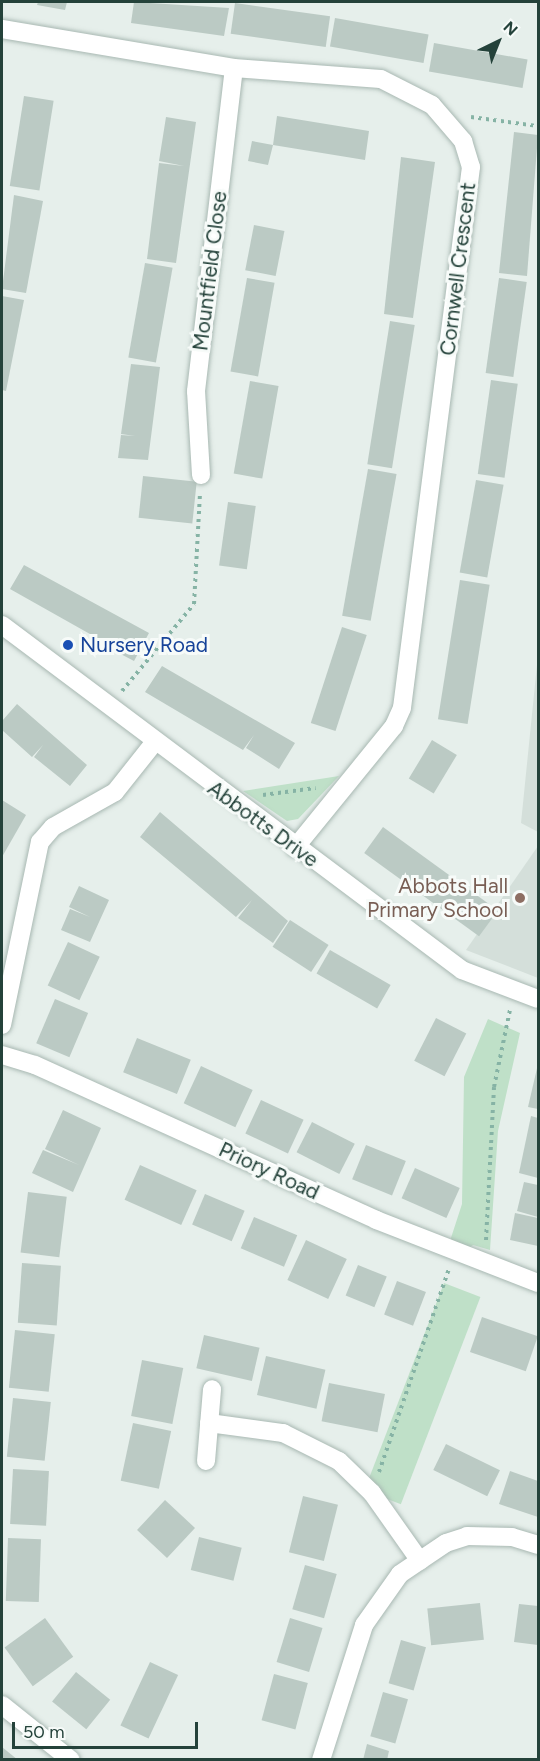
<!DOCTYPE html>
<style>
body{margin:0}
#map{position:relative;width:540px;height:1761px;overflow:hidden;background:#e6efeb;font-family:Figtree,sans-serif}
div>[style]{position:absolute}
.built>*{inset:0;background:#d4dfda}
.green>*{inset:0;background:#bfe0c8;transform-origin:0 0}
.building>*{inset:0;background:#bbcac4;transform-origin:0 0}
.path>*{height:4px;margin-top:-2px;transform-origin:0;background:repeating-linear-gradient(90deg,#86b3a5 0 3px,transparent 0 7.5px)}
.roads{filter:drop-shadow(0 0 2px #a8b8b2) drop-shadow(0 0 2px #a8b8b2)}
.minor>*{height:18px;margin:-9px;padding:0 9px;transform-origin:9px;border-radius:9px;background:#fff}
.dots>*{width:16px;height:16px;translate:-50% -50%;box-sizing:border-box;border:3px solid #f7fbf9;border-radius:50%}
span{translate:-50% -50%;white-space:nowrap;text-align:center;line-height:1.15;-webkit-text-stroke:6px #f7fbf9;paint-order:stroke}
.street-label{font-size:21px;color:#24423a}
.transit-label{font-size:21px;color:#164399}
.left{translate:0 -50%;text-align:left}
.education-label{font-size:21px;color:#785e54}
.right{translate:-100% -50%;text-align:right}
.frame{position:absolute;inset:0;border:3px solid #24423a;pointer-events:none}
.north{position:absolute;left:468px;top:12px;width:60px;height:60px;-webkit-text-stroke:4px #f7fbf9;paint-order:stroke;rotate:43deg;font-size:16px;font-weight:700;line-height:24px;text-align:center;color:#24423a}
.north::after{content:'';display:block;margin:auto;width:21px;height:27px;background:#24423a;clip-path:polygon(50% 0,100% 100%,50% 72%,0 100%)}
.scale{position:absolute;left:12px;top:1722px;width:186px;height:27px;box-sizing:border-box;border:3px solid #24423a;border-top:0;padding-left:8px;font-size:18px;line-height:21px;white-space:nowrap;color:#24423a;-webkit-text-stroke:4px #f7fbf9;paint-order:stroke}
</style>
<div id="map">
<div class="built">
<i style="clip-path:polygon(538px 655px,538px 832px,521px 823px)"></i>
<i style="clip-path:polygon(538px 846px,538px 978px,466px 950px)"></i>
</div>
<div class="green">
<i style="clip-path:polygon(339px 776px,298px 819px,287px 821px,243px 791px)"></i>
<i style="clip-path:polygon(488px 1019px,520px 1033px,498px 1131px,490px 1250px,473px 1245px,465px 1251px,449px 1244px,462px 1204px,464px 1077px)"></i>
<i style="left:444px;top:1283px;width:39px;height:222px;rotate:21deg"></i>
</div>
<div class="building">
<i style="clip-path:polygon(38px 2px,67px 2px,65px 10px,37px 5px)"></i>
<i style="clip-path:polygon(134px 2px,229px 8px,224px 36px,131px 23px)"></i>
<i style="left:235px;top:3px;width:96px;height:31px;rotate:8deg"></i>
<i style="left:335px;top:18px;width:95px;height:29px;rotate:10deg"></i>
<i style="left:434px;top:43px;width:95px;height:29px;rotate:10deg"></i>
<i style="left:24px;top:96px;width:30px;height:91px;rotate:9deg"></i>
<i style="clip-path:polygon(277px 116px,369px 131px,365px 160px,273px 145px,268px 165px,248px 161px,252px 141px,273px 145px)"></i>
<i style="clip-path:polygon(166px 117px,196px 122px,176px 263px,147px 259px,159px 163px,184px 166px,159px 161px)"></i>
<i style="clip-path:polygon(514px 132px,538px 135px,527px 276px,499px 273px)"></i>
<i style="clip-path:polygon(401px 157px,435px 162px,413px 318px,384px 314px)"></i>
<i style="clip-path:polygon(14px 195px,43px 201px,26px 293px,2px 289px)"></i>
<i style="left:254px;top:225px;width:31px;height:46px;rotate:11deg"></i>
<i style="left:145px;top:263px;width:28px;height:96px;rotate:10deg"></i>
<i style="left:247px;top:278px;width:28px;height:95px;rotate:10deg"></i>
<i style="left:499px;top:278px;width:28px;height:96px;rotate:8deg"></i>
<i style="clip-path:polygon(2px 296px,24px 300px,6px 391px,2px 390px)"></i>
<i style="left:390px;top:321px;width:25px;height:145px;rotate:9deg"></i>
<i style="clip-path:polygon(131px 364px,160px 367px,148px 460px,118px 458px,121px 435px,135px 436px,121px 434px)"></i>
<i style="left:491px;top:380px;width:27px;height:95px;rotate:8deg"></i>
<i style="left:250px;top:381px;width:29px;height:94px;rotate:10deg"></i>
<i style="left:368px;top:469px;width:29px;height:149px;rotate:10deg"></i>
<i style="left:143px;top:476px;width:54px;height:42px;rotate:6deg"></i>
<i style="left:476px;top:480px;width:28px;height:94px;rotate:10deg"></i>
<i style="left:228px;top:502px;width:28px;height:64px;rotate:8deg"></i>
<i style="clip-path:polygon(24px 565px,149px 633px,134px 661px,113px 650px,118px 639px,113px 647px,10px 589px)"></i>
<i style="left:460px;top:580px;width:30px;height:141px;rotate:9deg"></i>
<i style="left:342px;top:627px;width:26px;height:101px;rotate:18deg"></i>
<i style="clip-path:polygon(162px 666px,295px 743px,279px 769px,246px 748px,254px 735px,243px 750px,145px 692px)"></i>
<i style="clip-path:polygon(17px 704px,87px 765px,70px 786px,34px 757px,43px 745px,32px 757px,2px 730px,2px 721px)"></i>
<i style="left:432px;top:740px;width:29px;height:45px;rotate:31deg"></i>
<i style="clip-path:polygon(2px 800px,26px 815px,2px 857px)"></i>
<i style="clip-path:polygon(160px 812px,288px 921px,273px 943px,238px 918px,252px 900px,236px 917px,140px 837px)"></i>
<i style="left:383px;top:827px;width:142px;height:32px;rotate:36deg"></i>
<i style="clip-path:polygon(79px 886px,109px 900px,90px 942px,61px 930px,70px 909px,90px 917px,69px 907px)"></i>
<i style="left:290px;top:920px;width:46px;height:32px;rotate:33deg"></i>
<i style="left:68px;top:942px;width:35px;height:48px;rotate:25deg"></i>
<i style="left:330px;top:950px;width:70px;height:27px;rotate:30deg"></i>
<i style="left:55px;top:999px;width:36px;height:48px;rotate:23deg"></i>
<i style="left:436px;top:1018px;width:34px;height:48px;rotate:27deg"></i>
<i style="left:137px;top:1038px;width:58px;height:37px;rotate:22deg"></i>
<i style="clip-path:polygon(538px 1064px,538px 1109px,528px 1107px)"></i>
<i style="left:201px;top:1066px;width:57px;height:41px;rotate:25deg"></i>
<i style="left:261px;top:1100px;width:47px;height:37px;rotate:25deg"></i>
<i style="clip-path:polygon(63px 1110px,101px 1128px,73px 1192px,32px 1173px,43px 1150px,79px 1165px,45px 1149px)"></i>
<i style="clip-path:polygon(531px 1116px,538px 1118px,538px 1178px,519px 1173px)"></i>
<i style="left:312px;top:1122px;width:48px;height:34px;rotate:27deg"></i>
<i style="left:366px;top:1145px;width:43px;height:37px;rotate:22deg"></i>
<i style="left:140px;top:1165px;width:62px;height:38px;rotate:24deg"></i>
<i style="left:415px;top:1168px;width:49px;height:33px;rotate:24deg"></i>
<i style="clip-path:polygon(524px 1182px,538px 1185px,538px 1217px,517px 1211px)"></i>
<i style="left:28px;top:1192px;width:39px;height:61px;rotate:7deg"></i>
<i style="left:205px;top:1194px;width:43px;height:33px;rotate:23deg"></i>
<i style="clip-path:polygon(515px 1213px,538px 1218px,538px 1246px,510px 1240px)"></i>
<i style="left:254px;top:1217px;width:47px;height:34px;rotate:23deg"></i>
<i style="left:306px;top:1240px;width:45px;height:44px;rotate:25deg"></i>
<i style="left:22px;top:1263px;width:39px;height:60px;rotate:4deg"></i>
<i style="left:358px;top:1265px;width:31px;height:33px;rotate:22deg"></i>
<i style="left:397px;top:1281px;width:31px;height:36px;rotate:21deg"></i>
<i style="left:482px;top:1317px;width:59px;height:37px;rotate:19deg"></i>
<i style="left:15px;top:1330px;width:40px;height:58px;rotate:6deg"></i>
<i style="left:204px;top:1335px;width:57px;height:34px;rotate:13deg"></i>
<i style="left:266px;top:1356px;width:61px;height:40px;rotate:13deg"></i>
<i style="left:142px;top:1360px;width:42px;height:57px;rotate:11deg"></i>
<i style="left:329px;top:1383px;width:57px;height:39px;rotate:11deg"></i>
<i style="left:13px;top:1398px;width:38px;height:59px;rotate:6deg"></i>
<i style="left:133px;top:1423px;width:39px;height:59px;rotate:12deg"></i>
<i style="left:446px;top:1444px;width:60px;height:29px;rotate:26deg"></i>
<i style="left:13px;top:1469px;width:36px;height:55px;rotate:3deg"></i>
<i style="clip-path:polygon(510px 1471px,538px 1481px,538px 1517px,499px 1504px)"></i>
<i style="left:303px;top:1496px;width:36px;height:58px;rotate:14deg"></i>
<i style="left:165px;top:1500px;width:41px;height:41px;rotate:43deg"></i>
<i style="left:199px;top:1537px;width:44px;height:34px;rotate:14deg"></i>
<i style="left:8px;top:1538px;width:33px;height:63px;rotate:2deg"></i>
<i style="left:305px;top:1565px;width:33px;height:46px;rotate:16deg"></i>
<i style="left:480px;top:1603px;width:37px;height:53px;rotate:84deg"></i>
<i style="clip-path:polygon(519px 1604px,538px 1606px,538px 1645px,514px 1642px)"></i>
<i style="left:45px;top:1618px;width:48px;height:50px;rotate:54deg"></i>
<i style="left:290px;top:1618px;width:34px;height:46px;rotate:17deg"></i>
<i style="left:401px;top:1640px;width:26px;height:45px;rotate:16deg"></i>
<i style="left:150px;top:1662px;width:31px;height:70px;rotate:25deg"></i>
<i style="left:76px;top:1672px;width:44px;height:38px;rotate:39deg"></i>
<i style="left:274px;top:1674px;width:35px;height:48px;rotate:15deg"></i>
<i style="left:383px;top:1692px;width:26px;height:46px;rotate:16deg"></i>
<i style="clip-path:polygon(367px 1744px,389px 1751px,387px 1760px,363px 1760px)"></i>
<i style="clip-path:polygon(2px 1747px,18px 1760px,2px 1760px)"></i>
</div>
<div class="path">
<i style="left:471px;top:117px;width:68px;rotate:7.7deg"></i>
<i style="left:122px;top:691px;width:113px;rotate:-50.4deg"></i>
<i style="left:194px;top:604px;width:110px;rotate:-86.9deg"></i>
<i style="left:263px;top:795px;width:53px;rotate:-7.5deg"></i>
<i style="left:486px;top:1240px;width:153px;rotate:-87deg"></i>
<i style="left:494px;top:1087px;width:79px;rotate:-78.3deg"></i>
<i style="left:379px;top:1472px;width:215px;rotate:-71deg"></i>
</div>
<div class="roads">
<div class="minor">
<i style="left:2px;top:29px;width:235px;rotate:9.5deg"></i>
<i style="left:234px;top:68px;width:147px;rotate:4.3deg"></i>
<i style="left:381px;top:79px;width:57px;rotate:27deg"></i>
<i style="left:432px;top:105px;width:48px;rotate:49.3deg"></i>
<i style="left:463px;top:141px;width:27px;rotate:73deg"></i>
<i style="left:471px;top:167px;width:545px;rotate:97.27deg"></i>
<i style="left:402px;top:708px;width:20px;rotate:114deg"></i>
<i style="left:394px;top:726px;width:157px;rotate:129.1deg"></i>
<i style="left:201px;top:475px;width:84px;rotate:-93.4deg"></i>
<i style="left:196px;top:391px;width:325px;rotate:-83.3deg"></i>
<i style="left:2px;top:625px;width:575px;rotate:36.87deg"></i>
<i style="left:462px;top:970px;width:81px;rotate:20.9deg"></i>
<i style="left:2px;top:1025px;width:187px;rotate:-78.3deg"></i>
<i style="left:40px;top:842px;width:20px;rotate:-49deg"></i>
<i style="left:53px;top:827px;width:71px;rotate:-29.4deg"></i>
<i style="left:115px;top:792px;width:63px;rotate:-51.5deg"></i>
<i style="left:2px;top:1055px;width:34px;rotate:17deg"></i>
<i style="left:35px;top:1065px;width:375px;rotate:24.4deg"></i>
<i style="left:376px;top:1220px;width:174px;rotate:21.3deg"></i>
<i style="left:209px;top:1423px;width:75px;rotate:7.7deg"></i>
<i style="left:283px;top:1433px;width:63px;rotate:26.6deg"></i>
<i style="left:339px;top:1461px;width:46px;rotate:44.1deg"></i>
<i style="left:372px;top:1493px;width:83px;rotate:54.8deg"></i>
<i style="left:206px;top:1461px;width:72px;rotate:-85.2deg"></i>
<i style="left:2px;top:1705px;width:88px;rotate:38.6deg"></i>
<i style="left:321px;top:1760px;width:142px;rotate:-72.3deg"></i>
<i style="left:364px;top:1625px;width:62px;rotate:-54.8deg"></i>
<i style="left:400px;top:1574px;width:55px;rotate:-34deg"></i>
<i style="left:446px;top:1543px;width:22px;rotate:-18deg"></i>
<i style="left:467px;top:1536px;width:45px;rotate:1.3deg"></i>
<i style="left:512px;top:1537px;width:27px;rotate:17deg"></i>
</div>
</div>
<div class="dots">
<i style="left:68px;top:645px;background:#1a4fb4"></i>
<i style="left:520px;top:898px;background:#8d6e63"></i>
</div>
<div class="street-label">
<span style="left:458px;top:269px;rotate:-83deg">Cornwell Crescent</span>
<span style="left:210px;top:271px;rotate:-83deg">Mountfield Close</span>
<span style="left:263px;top:824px;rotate:36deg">Abbotts Drive</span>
<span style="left:269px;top:1171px;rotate:25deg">Priory Road</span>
</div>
<div class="transit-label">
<span class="left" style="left:80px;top:645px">Nursery Road</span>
</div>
<div class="education-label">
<span class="right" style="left:508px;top:898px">Abbots Hall<br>Primary School</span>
</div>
<div class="frame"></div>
<div class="north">N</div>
<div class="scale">50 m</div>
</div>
